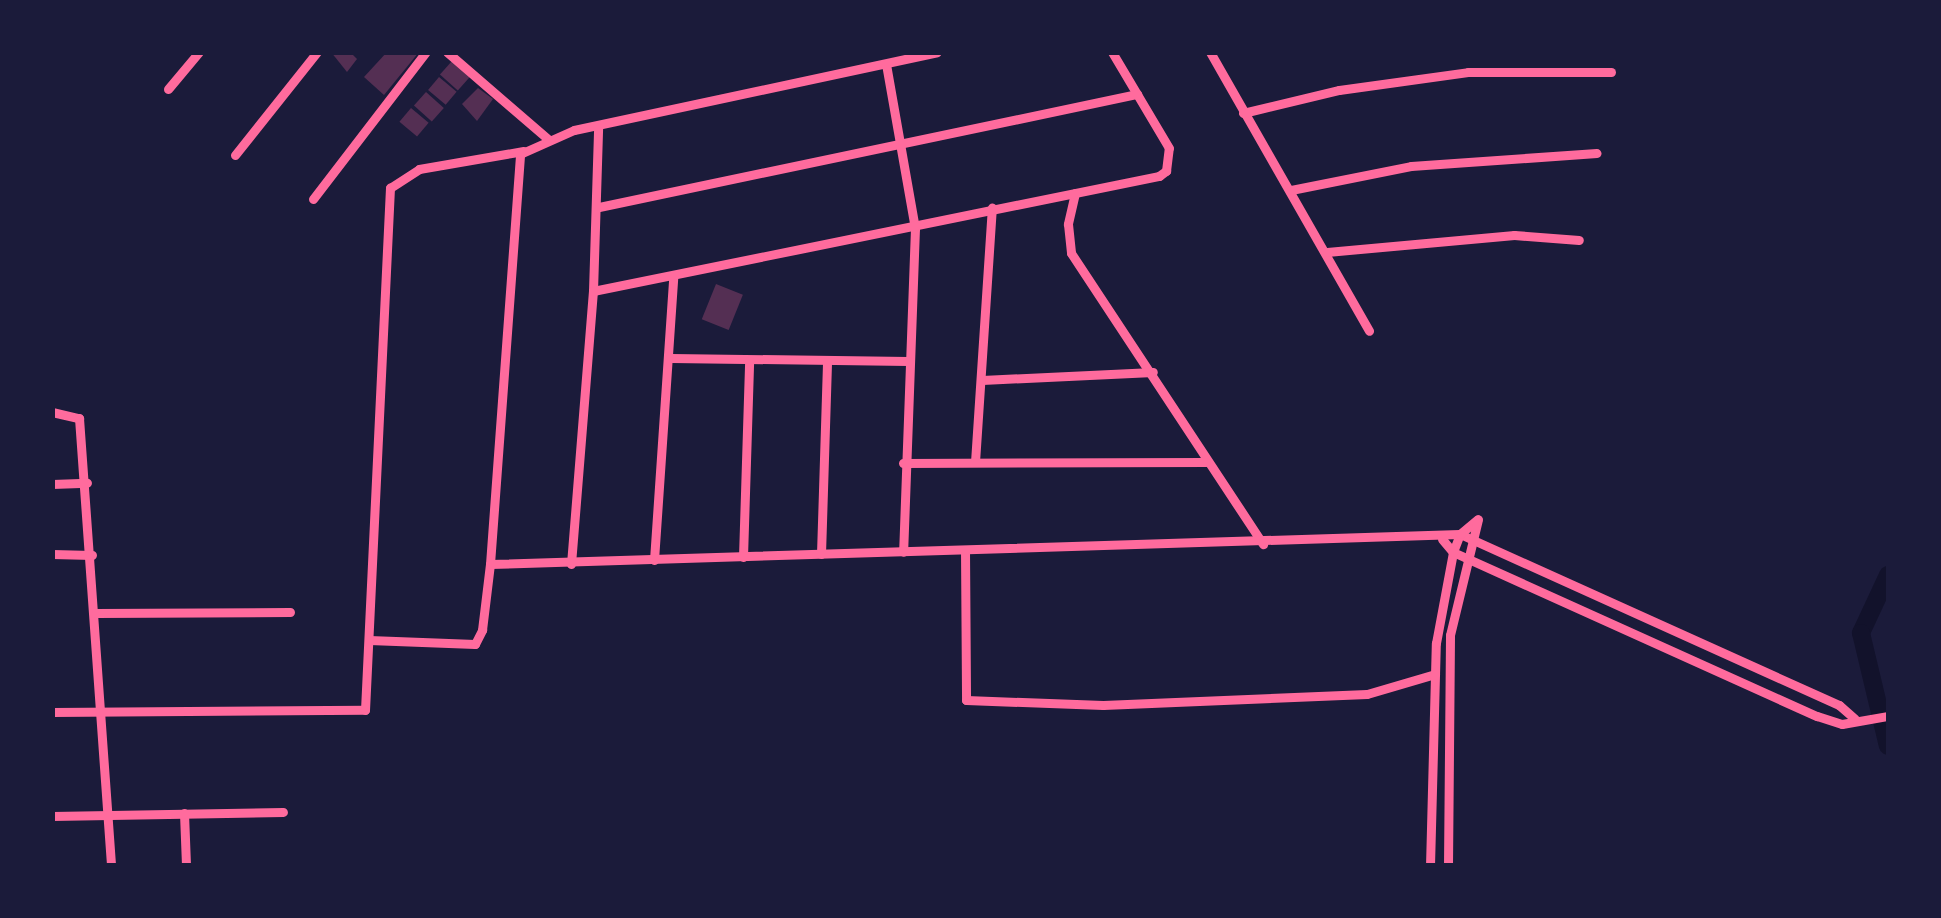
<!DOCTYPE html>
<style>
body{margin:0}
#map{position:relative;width:1941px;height:918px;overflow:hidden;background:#1b1b3a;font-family:Mulish,sans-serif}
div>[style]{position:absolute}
.canal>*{height:18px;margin:-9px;padding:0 9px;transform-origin:9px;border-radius:9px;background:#12122b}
.building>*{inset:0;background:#542f53;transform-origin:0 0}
.minor>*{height:9px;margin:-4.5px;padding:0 4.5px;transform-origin:4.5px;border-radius:4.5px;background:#ff6b9d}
span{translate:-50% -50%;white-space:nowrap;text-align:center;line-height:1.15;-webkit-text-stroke:9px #1b1b3a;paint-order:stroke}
.frame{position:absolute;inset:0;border:55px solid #1b1b3a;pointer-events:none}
</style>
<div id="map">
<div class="canal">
<i style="left:1888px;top:575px;width:64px;rotate:115deg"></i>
<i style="left:1861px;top:633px;width:116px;rotate:76.6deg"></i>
</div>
<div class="building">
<i style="clip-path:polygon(331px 52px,350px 52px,357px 59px,347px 72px)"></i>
<i style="clip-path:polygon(387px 52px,419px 52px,384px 95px,364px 77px)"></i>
<i style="left:452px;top:61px;width:24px;height:18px;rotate:42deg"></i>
<i style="left:439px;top:77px;width:23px;height:17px;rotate:40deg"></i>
<i style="clip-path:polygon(478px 88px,493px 99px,477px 121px,462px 104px)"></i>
<i style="left:426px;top:92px;width:24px;height:18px;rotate:42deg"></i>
<i style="left:411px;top:108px;width:23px;height:18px;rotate:40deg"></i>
<i style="left:716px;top:284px;width:29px;height:38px;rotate:22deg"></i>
</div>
<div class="minor">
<i style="left:447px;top:52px;width:135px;rotate:40.8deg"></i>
<i style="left:1210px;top:52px;width:321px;rotate:60.3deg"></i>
<i style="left:886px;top:64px;width:167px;rotate:80deg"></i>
<i style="left:915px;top:228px;width:324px;rotate:92.1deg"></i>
<i style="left:168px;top:89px;width:48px;rotate:-50deg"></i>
<i style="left:1243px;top:113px;width:99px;rotate:-13.5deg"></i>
<i style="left:1339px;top:90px;width:130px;rotate:-7.9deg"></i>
<i style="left:1468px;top:72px;width:143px"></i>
<i style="left:235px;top:155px;width:132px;rotate:-51.5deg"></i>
<i style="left:1291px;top:190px;width:122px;rotate:-11.3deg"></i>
<i style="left:1411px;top:166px;width:186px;rotate:-4deg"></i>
<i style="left:1075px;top:193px;width:32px;rotate:103deg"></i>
<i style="left:1068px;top:224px;width:29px;rotate:84deg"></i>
<i style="left:1071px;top:253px;width:349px;rotate:56.6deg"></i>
<i style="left:313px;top:199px;width:185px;rotate:-52.5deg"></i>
<i style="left:599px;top:207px;width:550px;rotate:-11.86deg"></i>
<i style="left:1327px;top:252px;width:188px;rotate:-5.2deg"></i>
<i style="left:1514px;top:235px;width:65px;rotate:4.4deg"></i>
<i style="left:593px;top:291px;width:163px;rotate:-88.2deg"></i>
<i style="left:671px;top:358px;width:237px;rotate:0.7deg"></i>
<i style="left:982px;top:380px;width:171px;rotate:-2.7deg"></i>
<i style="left:52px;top:412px;width:28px;rotate:13deg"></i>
<i style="left:79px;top:418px;width:449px;rotate:85.9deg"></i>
<i style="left:975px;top:462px;width:255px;rotate:-86.2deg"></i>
<i style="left:903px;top:463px;width:303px;rotate:-0.2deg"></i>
<i style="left:52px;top:484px;width:35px;rotate:-2deg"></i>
<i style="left:1442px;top:539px;width:17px;rotate:50deg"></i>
<i style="left:1453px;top:552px;width:399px;rotate:24.3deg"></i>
<i style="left:1817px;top:716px;width:26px;rotate:18deg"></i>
<i style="left:1842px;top:724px;width:47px;rotate:-9.9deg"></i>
<i style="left:965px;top:550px;width:150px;rotate:89.6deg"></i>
<i style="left:966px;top:700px;width:137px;rotate:2.1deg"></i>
<i style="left:1103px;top:705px;width:264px;rotate:-2.4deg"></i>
<i style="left:1367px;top:694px;width:71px;rotate:-16.4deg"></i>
<i style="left:52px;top:554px;width:40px;rotate:1.4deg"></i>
<i style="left:821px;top:554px;width:192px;rotate:-88.2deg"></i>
<i style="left:743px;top:557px;width:196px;rotate:-88.2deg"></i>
<i style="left:654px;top:560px;width:282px;rotate:-86.1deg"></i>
<i style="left:490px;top:564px;width:411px;rotate:-85.8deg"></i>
<i style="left:520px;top:154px;width:59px;rotate:-24deg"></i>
<i style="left:574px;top:130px;width:371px;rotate:-12.1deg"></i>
<i style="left:571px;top:564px;width:274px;rotate:-85.4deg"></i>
<i style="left:593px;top:291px;width:578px;rotate:-11.49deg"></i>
<i style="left:1159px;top:176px;width:9px;rotate:-36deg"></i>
<i style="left:1166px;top:171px;width:23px;rotate:-83deg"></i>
<i style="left:1169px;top:148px;width:112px;rotate:-120.7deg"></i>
<i style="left:96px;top:613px;width:194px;rotate:-0.3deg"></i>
<i style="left:369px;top:640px;width:106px;rotate:2.2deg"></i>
<i style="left:475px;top:644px;width:16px;rotate:-63deg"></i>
<i style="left:482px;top:630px;width:66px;rotate:-83.1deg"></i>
<i style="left:490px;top:564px;width:970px;rotate:-1.77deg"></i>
<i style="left:1460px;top:534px;width:416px;rotate:24.3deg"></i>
<i style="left:1839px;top:705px;width:21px;rotate:41deg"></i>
<i style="left:52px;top:712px;width:313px;rotate:-0.4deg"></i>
<i style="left:365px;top:710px;width:523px;rotate:-87.26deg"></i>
<i style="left:390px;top:188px;width:35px;rotate:-33deg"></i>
<i style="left:419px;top:169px;width:106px;rotate:-9.8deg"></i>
<i style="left:184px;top:813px;width:53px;rotate:87.8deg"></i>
<i style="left:52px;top:816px;width:231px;rotate:-1deg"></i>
<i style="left:1430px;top:866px;width:223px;rotate:-88.5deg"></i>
<i style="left:1436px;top:643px;width:93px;rotate:-79.4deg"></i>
<i style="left:1453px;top:552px;width:19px;rotate:-69deg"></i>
<i style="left:1460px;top:534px;width:23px;rotate:-40deg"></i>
<i style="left:1448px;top:866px;width:231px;rotate:-89.5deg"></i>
<i style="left:1450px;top:635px;width:119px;rotate:-76.4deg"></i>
</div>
<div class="frame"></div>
</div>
